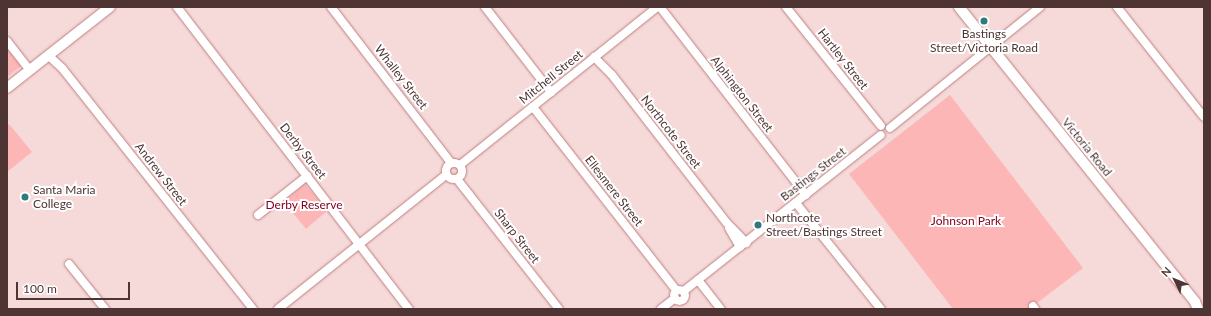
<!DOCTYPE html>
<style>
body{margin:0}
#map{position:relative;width:1211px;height:316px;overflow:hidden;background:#f6d9d9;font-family:Lato,sans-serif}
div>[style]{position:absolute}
.green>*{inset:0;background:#fdb6b6;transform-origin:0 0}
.roads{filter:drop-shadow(0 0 1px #be7f7f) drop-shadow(0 0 1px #be7f7f)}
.minor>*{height:8px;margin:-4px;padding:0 4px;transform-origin:4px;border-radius:4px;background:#fff}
.minor>.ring{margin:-4px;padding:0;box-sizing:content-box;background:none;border:8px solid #fff;border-radius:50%}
.tertiary>*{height:10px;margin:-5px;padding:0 5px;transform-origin:5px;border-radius:5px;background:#fff}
.dots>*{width:11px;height:11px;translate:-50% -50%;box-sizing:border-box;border:2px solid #fff;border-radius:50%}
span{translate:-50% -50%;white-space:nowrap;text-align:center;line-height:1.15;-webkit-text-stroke:4px #fff;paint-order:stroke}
.poi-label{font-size:12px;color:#4f3434}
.left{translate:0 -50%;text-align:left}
.street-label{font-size:12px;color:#4f3434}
.park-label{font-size:12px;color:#860322}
.frame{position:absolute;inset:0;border:8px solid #4f3434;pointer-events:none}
.north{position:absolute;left:1155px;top:260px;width:40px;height:40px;-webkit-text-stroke:3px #fff;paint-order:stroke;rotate:313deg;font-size:11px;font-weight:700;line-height:16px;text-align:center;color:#4f3434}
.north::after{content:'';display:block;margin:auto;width:14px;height:18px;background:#4f3434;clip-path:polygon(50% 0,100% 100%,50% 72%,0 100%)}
.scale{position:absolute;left:16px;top:282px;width:114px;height:18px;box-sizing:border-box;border:2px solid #4f3434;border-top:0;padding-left:5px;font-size:12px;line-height:14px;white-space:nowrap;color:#4f3434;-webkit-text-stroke:3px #fff;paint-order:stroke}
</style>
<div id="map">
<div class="green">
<i style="clip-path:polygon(7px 48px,21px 66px,7px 77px)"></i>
<i style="clip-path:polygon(950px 95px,1083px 268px,1029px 309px,953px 309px,849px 174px)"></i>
<i style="clip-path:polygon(9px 124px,32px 152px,7px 172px,7px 126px)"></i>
<i style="left:305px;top:184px;width:35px;height:28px;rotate:50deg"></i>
</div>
<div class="roads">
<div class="minor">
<i style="left:177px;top:7px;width:381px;rotate:52.5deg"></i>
<i style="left:331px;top:7px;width:197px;rotate:52.4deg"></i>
<i style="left:485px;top:7px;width:108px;rotate:52.2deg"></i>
<i style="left:660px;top:7px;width:238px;rotate:52.2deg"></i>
<i style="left:786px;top:7px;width:152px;rotate:51.4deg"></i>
<i style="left:1117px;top:7px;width:140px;rotate:51.7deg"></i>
<i style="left:7px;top:41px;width:37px;rotate:52deg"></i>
<i style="left:49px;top:56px;width:18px;rotate:43deg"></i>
<i style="left:62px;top:68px;width:308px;rotate:51.6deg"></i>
<i style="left:594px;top:57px;width:25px;rotate:45deg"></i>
<i style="left:612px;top:75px;width:187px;rotate:52.2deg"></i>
<i style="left:727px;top:223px;width:28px;rotate:46deg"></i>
<i style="left:533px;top:107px;width:232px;rotate:52deg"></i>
<i style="left:890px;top:128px;width:193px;rotate:-38.9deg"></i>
<i class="ring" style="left:446px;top:163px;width:8px;height:8px"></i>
<i style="left:460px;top:165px;width:253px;rotate:-38.7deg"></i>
<i style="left:457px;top:179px;width:165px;rotate:51.9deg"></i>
<i style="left:796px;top:203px;width:136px;rotate:51.3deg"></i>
<i style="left:258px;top:215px;width:63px;rotate:-38.5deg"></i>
<i style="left:729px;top:228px;width:22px;rotate:60deg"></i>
<i style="left:69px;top:264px;width:58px;rotate:51.3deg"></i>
<i style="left:698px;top:280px;width:37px;rotate:52deg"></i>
<i class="ring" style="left:673.5px;top:289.5px;width:3px;height:3px"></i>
<i style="left:684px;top:291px;width:251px;rotate:-38.4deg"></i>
<i style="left:1033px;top:306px;width:4px;rotate:56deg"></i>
<i style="left:278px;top:309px;width:215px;rotate:-38.6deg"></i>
<i style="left:661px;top:309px;width:18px;rotate:-38deg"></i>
</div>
<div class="tertiary">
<i style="left:959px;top:7px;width:378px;rotate:51.3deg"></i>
<i style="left:1195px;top:302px;width:8px;rotate:67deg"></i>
<i style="left:7px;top:88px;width:131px;rotate:-38.2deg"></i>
</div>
</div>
<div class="dots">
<i style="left:984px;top:21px;background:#30797c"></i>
<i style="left:25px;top:197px;background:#30797c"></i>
<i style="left:758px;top:225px;background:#30797c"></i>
</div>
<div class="poi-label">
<span style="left:984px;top:41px">Bastings<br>Street/Victoria Road</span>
<span class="left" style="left:33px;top:197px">Santa Maria<br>College</span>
<span class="left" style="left:766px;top:225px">Northcote<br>Street/Bastings Street</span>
</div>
<div class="street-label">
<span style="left:843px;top:59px;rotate:52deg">Hartley Street</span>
<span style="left:401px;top:77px;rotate:52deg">Whalley Street</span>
<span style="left:551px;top:77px;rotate:-39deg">Mitchell Street</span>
<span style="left:742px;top:94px;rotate:52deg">Alphington Street</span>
<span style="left:671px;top:132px;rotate:52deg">Northcote Street</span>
<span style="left:1087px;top:147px;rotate:51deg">Victoria Road</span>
<span style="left:303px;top:151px;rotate:52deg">Derby Street</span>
<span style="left:161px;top:174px;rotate:52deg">Andrew Street</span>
<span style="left:813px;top:174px;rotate:-38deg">Bastings Street</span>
<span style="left:614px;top:191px;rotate:52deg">Ellesmere Street</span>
<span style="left:517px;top:236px;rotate:52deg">Sharp Street</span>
</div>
<div class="park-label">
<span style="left:304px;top:205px">Derby Reserve</span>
<span style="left:966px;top:221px">Johnson Park</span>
</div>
<div class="frame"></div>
<div class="north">N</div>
<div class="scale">100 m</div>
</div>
